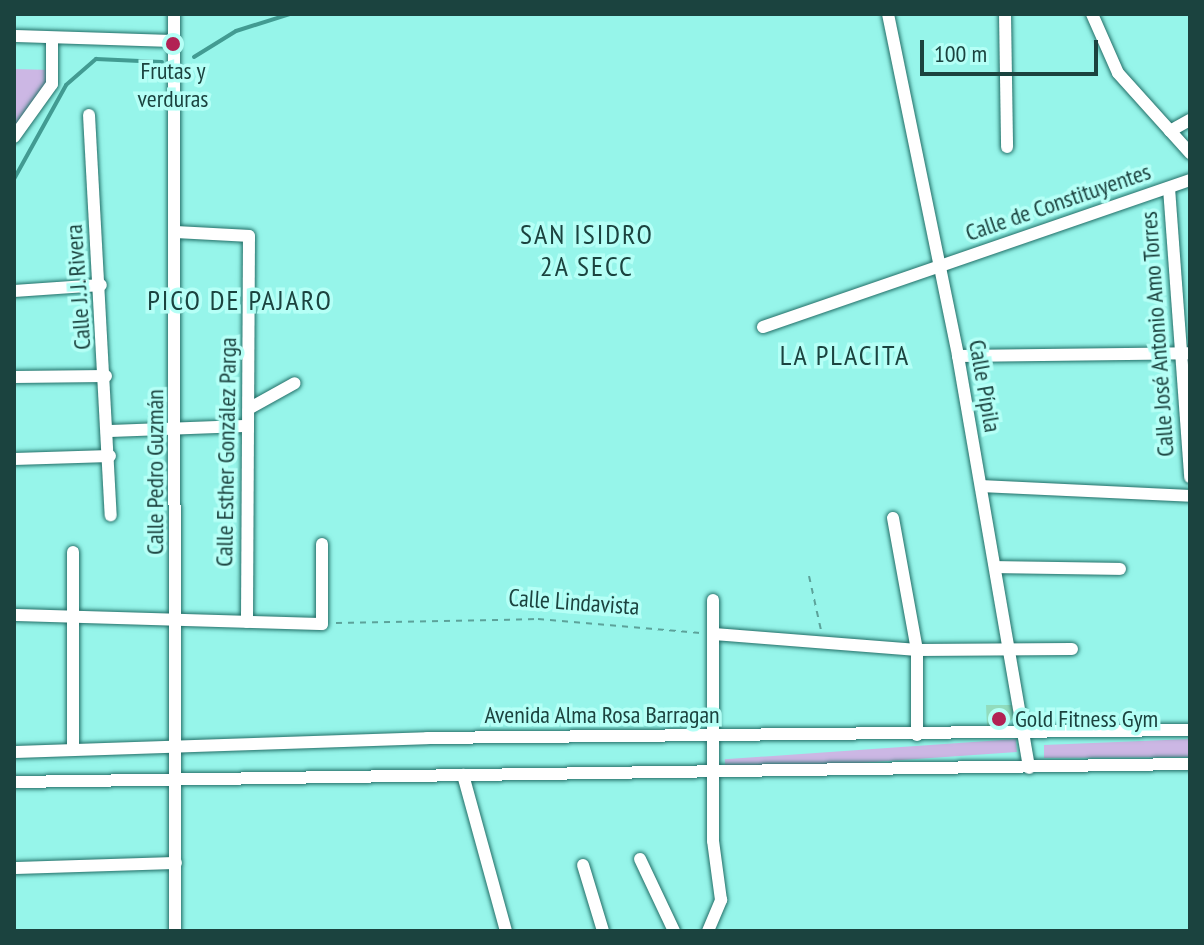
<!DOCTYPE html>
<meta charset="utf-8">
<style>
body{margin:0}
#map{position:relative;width:1204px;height:945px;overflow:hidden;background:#96f5ea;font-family:"PT Sans Narrow",sans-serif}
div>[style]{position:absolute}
.green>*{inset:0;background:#ccb7e4;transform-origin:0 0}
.stream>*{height:4px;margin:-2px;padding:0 2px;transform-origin:2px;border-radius:2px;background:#429b92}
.building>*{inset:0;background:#92dcbd}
.path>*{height:2px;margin-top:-1px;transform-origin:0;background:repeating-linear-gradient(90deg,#5ca29a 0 6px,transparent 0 12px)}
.roads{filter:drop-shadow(0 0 2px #226e67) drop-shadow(0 0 2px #226e67)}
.minor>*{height:12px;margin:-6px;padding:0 6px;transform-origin:6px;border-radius:6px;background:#fff}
.dots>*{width:22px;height:22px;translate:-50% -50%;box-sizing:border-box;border:4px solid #b5fff6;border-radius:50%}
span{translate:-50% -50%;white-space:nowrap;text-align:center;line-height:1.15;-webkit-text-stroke:7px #b5fff6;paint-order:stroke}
.poi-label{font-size:24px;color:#1b433f}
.left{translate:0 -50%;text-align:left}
.street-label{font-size:24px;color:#1b433f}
.quarter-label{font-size:28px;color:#1b433f;letter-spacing:2px}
.frame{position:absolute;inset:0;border:16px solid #1b433f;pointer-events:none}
.scale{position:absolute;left:920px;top:40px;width:178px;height:36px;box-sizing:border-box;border:4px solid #1b433f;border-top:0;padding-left:10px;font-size:24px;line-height:28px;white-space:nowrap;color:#1b433f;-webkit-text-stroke:6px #b5fff6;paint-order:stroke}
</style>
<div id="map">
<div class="green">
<i style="clip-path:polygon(14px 69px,52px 70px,52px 84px,14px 137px)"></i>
<i style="left:1016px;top:739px;width:13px;height:292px;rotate:86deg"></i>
<i style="clip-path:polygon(1190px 739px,1190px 757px,1044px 758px,1044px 745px)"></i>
</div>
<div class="stream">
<i style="left:194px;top:57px;width:49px;rotate:-31.8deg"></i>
<i style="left:236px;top:31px;width:57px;rotate:-17.5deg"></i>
<i style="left:14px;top:179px;width:107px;rotate:-61deg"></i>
<i style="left:66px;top:85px;width:40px;rotate:-41deg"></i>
<i style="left:96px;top:59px;width:66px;rotate:2.6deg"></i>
</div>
<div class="building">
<i style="clip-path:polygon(986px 705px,1017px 705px,1019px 712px,1005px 726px,987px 726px)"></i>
</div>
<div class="path">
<i style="left:809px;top:576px;width:55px;rotate:77.5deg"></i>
<i style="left:336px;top:623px;width:202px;rotate:-1.1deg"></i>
<i style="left:538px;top:619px;width:163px;rotate:4.9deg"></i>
</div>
<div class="roads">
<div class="minor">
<i style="left:174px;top:14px;width:917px;rotate:89.94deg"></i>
<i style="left:888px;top:14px;width:349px;rotate:78.4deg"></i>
<i style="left:958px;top:356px;width:418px;rotate:80.2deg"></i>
<i style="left:1005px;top:14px;width:133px;rotate:89.1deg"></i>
<i style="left:1092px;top:14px;width:64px;rotate:66.2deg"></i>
<i style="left:1118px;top:73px;width:108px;rotate:48deg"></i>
<i style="left:14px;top:36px;width:160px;rotate:1.8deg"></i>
<i style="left:89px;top:115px;width:401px;rotate:86.9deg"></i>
<i style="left:1170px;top:131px;width:23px;rotate:-29deg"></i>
<i style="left:14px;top:137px;width:65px;rotate:-54.4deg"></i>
<i style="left:52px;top:84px;width:46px;rotate:-90deg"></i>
<i style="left:1169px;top:188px;width:290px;rotate:85.8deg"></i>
<i style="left:177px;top:232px;width:72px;rotate:3.2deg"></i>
<i style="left:249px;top:236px;width:386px;rotate:90.3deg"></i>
<i style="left:14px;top:291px;width:87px;rotate:-3.9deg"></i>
<i style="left:763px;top:327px;width:452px;rotate:-19deg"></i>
<i style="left:958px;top:356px;width:232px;rotate:-0.7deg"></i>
<i style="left:14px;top:377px;width:92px;rotate:-0.6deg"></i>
<i style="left:250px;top:408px;width:51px;rotate:-29.1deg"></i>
<i style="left:110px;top:431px;width:134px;rotate:-2.1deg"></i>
<i style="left:14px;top:459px;width:96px;rotate:-1.8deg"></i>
<i style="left:981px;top:486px;width:209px;rotate:2.7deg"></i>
<i style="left:893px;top:518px;width:134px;rotate:79.7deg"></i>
<i style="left:917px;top:650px;width:85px;rotate:90deg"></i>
<i style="left:996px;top:567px;width:124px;rotate:0.9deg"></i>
<i style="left:14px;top:615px;width:308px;rotate:1.7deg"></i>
<i style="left:322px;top:624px;width:80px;rotate:-90deg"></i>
<i style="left:714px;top:634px;width:204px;rotate:4.5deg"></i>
<i style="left:917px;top:650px;width:155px;rotate:-0.4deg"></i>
<i style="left:73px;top:750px;width:198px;rotate:-90deg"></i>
<i style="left:14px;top:752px;width:413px;rotate:-1.9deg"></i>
<i style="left:427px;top:738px;width:763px;rotate:-0.6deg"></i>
<i style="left:463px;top:775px;width:162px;rotate:74.6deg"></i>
<i style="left:14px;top:782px;width:1176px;rotate:-0.88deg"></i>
<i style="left:640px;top:859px;width:80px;rotate:64.7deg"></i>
<i style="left:583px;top:865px;width:69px;rotate:73.1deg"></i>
<i style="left:14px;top:868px;width:162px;rotate:-1.8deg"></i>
<i style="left:708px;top:931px;width:34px;rotate:-67deg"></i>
<i style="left:721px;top:900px;width:60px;rotate:-97.7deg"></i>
<i style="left:713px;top:841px;width:241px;rotate:-90deg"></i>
</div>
</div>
<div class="dots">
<i style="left:173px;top:44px;background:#b22254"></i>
<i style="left:999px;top:719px;background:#b22254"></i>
</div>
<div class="poi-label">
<span style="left:173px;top:85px">Frutas y<br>verduras</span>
<span class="left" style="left:1015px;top:719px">Gold Fitness Gym</span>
</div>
<div class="street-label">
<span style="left:1058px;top:202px;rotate:-19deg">Calle de Constituyentes</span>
<span style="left:78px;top:287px;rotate:-94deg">Calle J. J. Rivera</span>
<span style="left:1157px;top:334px;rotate:-94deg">Calle José Antonio Amo Torres</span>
<span style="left:985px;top:386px;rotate:80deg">Calle Pípila</span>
<span style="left:226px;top:452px;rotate:-89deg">Calle Esther González Parga</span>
<span style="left:155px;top:472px;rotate:-90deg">Calle Pedro Guzmán</span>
<span style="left:574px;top:602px;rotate:4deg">Calle Lindavista</span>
<span style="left:602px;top:715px">Avenida Alma Rosa Barragan</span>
</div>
<div class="quarter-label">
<span style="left:587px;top:250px">SAN ISIDRO<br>2A SECC</span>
<span style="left:240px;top:300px">PICO DE PAJARO</span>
<span style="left:845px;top:355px">LA PLACITA</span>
</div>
<div class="frame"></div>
<div class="scale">100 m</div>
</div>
